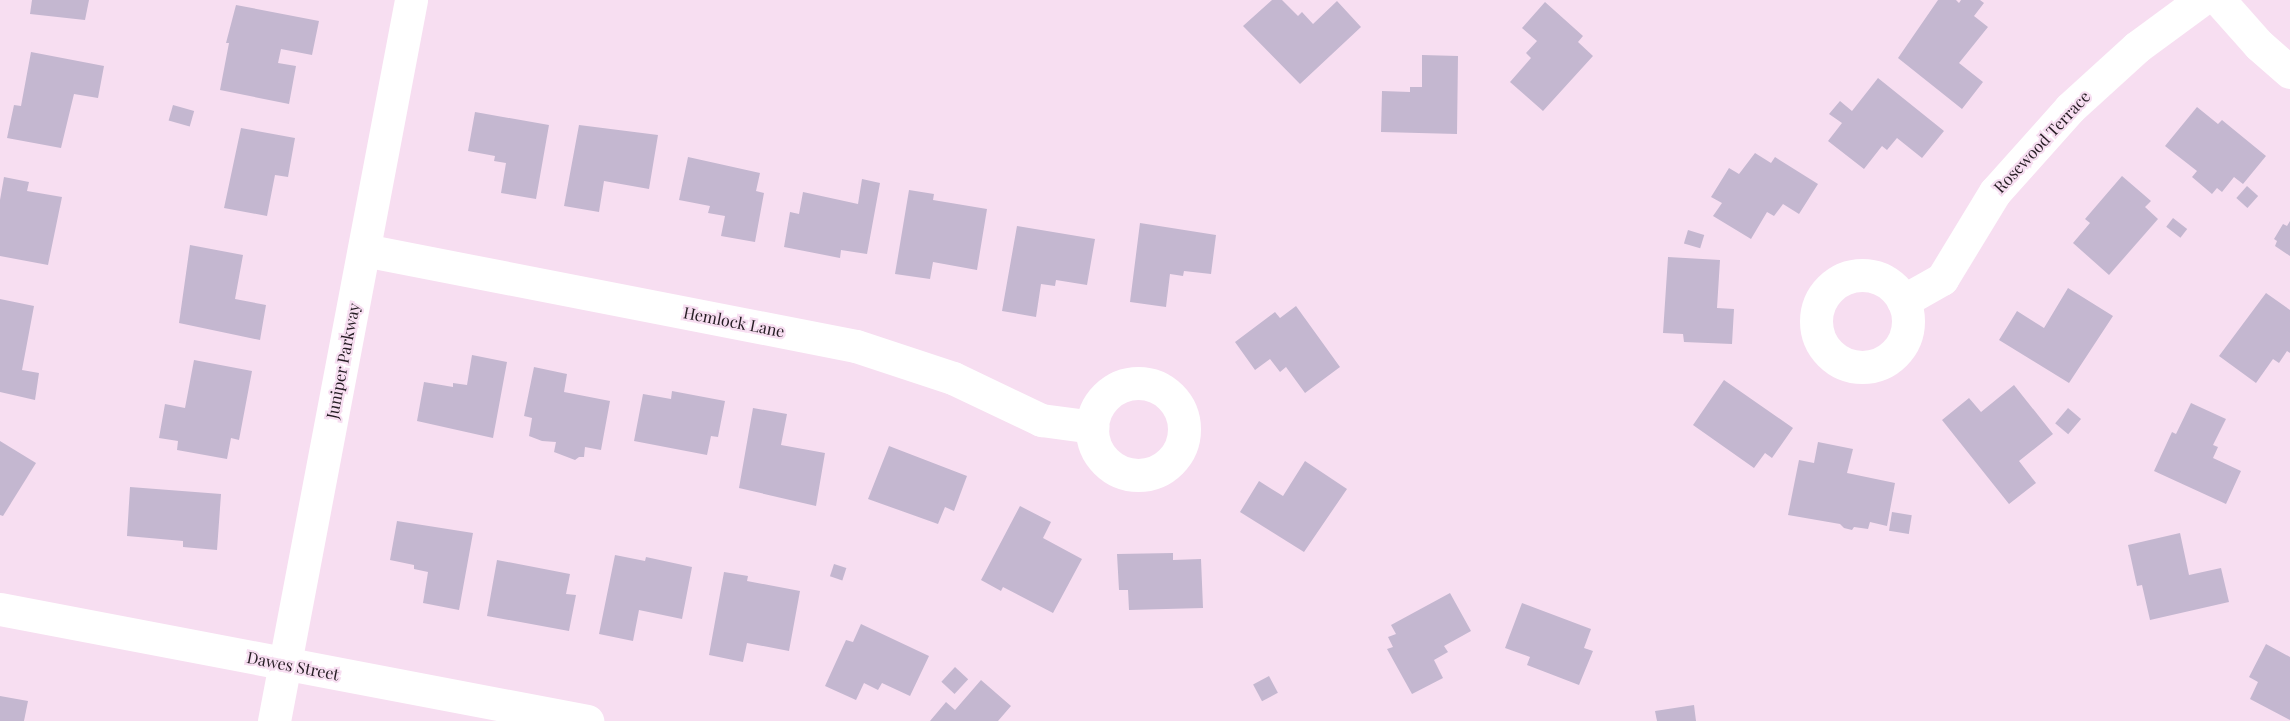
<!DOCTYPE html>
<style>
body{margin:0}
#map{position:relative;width:2290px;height:721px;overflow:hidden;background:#f7def1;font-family:"Playfair Display",serif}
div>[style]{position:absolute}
.building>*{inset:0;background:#c4b7d0;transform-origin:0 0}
.minor>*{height:33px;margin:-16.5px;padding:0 16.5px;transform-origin:16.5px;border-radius:16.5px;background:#fff}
.minor>.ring{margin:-16.5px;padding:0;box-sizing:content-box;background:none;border:33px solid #fff;border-radius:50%}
span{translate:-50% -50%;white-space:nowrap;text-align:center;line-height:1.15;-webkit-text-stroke:4.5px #f7def1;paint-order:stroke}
.street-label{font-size:16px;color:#241b22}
</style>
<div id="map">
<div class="building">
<i style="clip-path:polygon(32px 0,89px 0,85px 20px,30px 14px)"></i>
<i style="clip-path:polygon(1272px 0,1282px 0,1298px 16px,1302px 12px,1313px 24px,1337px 1px,1361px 27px,1300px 84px,1243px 26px)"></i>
<i style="clip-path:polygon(1938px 0,1956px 0,1959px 3px,1961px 0,1980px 0,1984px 3px,1974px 16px,1988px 27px,1959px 63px,1983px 82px,1962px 109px,1898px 58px)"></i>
<i style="clip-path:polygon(1545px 2px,1583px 36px,1578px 42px,1593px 56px,1543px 111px,1510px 82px,1531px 58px,1526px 53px,1537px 41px,1522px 28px)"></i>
<i style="clip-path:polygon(236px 5px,319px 21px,312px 55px,281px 49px,278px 63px,296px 66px,289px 104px,220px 90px,229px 43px,226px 43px)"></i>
<i style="clip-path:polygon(31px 52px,104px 66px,98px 98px,74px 94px,61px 148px,7px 138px,14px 105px,21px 106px)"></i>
<i style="clip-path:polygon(1422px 55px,1458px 56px,1457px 134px,1381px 132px,1382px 91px,1410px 92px,1410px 87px,1422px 87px)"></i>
<i style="clip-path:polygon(1878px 78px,1944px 131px,1922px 158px,1897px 138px,1887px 150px,1882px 146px,1864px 169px,1828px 141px,1842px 123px,1829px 114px,1840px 101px,1852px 111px)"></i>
<i style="left:173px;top:105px;width:22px;height:16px;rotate:16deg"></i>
<i style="clip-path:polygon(2197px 107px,2218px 124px,2222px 120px,2266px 156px,2243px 184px,2234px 177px,2222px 192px,2217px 188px,2212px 194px,2192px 177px,2197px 171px,2165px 146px)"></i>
<i style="clip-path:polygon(475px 112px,549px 125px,536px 199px,501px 193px,506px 163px,494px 161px,495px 156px,468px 151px)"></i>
<i style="clip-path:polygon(579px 125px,658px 135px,649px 189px,604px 181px,599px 212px,564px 206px)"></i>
<i style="clip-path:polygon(241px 128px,295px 138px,288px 177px,275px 175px,267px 216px,224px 208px)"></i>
<i style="clip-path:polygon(1755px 153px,1771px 163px,1775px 157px,1818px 184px,1799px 214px,1783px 204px,1774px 216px,1767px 212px,1751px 239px,1713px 216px,1722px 203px,1711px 197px,1729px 168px,1739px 174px)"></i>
<i style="clip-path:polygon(688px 157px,760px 173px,756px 191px,764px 193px,755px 242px,721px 236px,725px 216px,708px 213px,710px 206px,679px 200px)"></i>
<i style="clip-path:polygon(2122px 176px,2151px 201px,2145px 207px,2158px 219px,2109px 275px,2073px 243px,2090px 223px,2085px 219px)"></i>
<i style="clip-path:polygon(4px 177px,29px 182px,27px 191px,62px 197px,48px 265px,0 256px,0 200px)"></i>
<i style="clip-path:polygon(862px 179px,880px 183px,867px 254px,841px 250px,840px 258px,784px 247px,790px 212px,799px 214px,803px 192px,858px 204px)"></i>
<i style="left:2247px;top:186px;width:15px;height:16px;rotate:42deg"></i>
<i style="clip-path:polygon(909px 190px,934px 194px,933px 200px,987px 209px,977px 270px,933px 262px,930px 279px,895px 274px)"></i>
<i style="left:2173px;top:218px;width:18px;height:11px;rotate:38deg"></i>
<i style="clip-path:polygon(2290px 221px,2290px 256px,2275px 246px,2277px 241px,2274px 239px,2283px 224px,2287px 226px)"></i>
<i style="clip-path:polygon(1140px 223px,1216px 235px,1211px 274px,1184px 271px,1183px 276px,1170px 274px,1166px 307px,1130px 302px)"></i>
<i style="clip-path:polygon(1017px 226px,1095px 239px,1087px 285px,1056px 280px,1055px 286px,1041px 284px,1036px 317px,1002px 311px)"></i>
<i style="left:1688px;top:230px;width:17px;height:14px;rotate:17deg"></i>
<i style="clip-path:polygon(190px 245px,243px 255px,235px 299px,266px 305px,260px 340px,179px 323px)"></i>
<i style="clip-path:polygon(1668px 257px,1720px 260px,1717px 308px,1734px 309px,1732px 344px,1684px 342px,1683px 334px,1663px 333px)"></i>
<i style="clip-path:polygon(2068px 288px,2113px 316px,2069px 383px,1999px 340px,2017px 311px,2044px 328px)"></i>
<i style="clip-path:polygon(2266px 293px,2290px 310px,2290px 353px,2287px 351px,2279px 363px,2273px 359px,2256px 383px,2219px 356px)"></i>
<i style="clip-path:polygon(0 299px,34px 306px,22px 370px,39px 373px,35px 400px,0 392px)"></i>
<i style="clip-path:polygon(1296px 306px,1340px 367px,1305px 393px,1286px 367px,1280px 372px,1270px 359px,1255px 370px,1235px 342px,1275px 312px,1280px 318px)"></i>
<i style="clip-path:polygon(472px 355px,507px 362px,493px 438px,417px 421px,424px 382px,453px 387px,453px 383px,467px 385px)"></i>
<i style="clip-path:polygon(194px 360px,252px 371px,239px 440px,231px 438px,227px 459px,177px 450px,178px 441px,159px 438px,165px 404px,185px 408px)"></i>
<i style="clip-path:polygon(534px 367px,567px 374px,564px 392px,610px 401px,601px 450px,585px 447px,584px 457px,579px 457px,575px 460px,554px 452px,556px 442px,542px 441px,529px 436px,532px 418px,524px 416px)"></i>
<i style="clip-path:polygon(1724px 380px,1793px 428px,1772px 458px,1765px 453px,1754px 468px,1693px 425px)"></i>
<i style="clip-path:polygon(2014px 385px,2053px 434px,2019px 461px,2036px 483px,2009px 504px,1942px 420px,1969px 398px,1981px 412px)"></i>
<i style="clip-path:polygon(672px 391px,725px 401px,718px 437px,711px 436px,707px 455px,634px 441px,643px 394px,671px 399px)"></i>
<i style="clip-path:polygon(2191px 403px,2226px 419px,2213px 445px,2218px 447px,2213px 458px,2241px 471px,2226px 504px,2154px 471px,2172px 432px,2176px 434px)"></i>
<i style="clip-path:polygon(753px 408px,787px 414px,781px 445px,825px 453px,816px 506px,739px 488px)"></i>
<i style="left:2068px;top:408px;width:17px;height:20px;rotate:40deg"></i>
<i style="clip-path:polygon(0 441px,36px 463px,3px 516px,0 515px)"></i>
<i style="clip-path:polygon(1818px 442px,1853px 449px,1847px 473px,1895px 483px,1887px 526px,1870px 522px,1868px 529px,1854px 527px,1852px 530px,1844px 528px,1840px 524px,1788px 515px,1799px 460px,1814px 463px)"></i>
<i style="clip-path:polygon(889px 446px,967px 476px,954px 511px,945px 507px,938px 524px,868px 499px)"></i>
<i style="clip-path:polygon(1305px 461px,1347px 489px,1304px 552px,1240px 512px,1259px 481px,1283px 496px)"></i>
<i style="clip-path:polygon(130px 487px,221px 494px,217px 550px,183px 547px,183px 541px,127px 536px)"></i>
<i style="clip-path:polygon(1020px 506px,1051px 522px,1043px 538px,1082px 559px,1053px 613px,1003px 587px,1001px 591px,981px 580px)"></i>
<i style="left:1892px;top:512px;width:20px;height:19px;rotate:9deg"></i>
<i style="clip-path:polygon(397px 521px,473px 533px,459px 610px,423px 603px,428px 572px,414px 569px,414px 565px,390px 560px)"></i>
<i style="clip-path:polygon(2180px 533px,2189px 575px,2221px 568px,2229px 602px,2150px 620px,2142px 585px,2137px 586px,2128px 545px)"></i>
<i style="clip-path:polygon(1173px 553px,1173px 560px,1201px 559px,1203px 608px,1129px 610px,1128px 590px,1119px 590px,1117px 554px)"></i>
<i style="clip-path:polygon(615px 555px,645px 561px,646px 557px,692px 567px,682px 619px,639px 610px,633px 641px,599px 634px)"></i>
<i style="clip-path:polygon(497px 560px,570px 574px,566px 594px,576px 595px,569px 631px,487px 616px)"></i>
<i style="left:834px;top:564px;width:13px;height:13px;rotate:18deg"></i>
<i style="clip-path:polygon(724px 572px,748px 576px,747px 581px,800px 591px,789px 651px,747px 643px,743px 662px,709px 655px)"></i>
<i style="clip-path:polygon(1450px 593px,1471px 631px,1444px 646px,1448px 652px,1434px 660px,1443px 678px,1412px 694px,1387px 649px,1393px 647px,1388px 637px,1396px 634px,1391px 625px)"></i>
<i style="clip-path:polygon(1522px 603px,1591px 629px,1584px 648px,1593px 651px,1579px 685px,1527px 665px,1530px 657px,1505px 648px)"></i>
<i style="clip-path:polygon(861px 624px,929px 656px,910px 696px,882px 683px,878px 690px,864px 683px,856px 700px,825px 686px,846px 640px,853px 642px)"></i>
<i style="clip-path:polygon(2266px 644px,2290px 657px,2290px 720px,2250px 699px,2258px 682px,2249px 677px)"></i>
<i style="left:955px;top:667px;width:18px;height:20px;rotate:43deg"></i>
<i style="left:1269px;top:676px;width:19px;height:18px;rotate:62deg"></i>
<i style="clip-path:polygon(981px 680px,1011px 706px,998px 721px,930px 721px,946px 702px,955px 710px)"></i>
<i style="clip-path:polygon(0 696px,28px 701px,24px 721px,0 721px)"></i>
<i style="clip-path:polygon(1694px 705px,1696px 721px,1657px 721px,1655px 711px)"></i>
</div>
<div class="minor">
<i style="left:2219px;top:0;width:60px;rotate:48.4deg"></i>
<i style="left:2259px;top:45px;width:41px;rotate:41.1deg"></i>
<i style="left:364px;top:250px;width:501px;rotate:11.04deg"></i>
<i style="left:856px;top:346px;width:102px;rotate:18.3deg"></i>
<i style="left:953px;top:378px;width:98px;rotate:25.5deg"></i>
<i style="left:1041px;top:420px;width:52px;rotate:7.7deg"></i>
<i class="ring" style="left:1816px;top:275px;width:59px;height:59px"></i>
<i style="left:1903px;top:301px;width:45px;rotate:-29.4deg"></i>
<i style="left:1942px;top:279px;width:102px;rotate:-58.7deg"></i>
<i style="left:1995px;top:192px;width:113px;rotate:-48.2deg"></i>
<i style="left:2070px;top:108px;width:91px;rotate:-42.3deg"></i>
<i style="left:2137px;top:47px;width:79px;rotate:-36.3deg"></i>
<i class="ring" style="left:1092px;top:383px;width:59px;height:59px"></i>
<i style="left:0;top:609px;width:598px;rotate:10.8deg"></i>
<i style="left:274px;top:721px;width:734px;rotate:-79.24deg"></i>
</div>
<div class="street-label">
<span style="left:2042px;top:142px;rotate:-47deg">Rosewood Terrace</span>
<span style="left:734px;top:322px;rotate:11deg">Hemlock Lane</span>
<span style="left:343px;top:361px;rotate:-79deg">Juniper Parkway</span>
<span style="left:293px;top:666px;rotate:11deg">Dawes Street</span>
</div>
</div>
